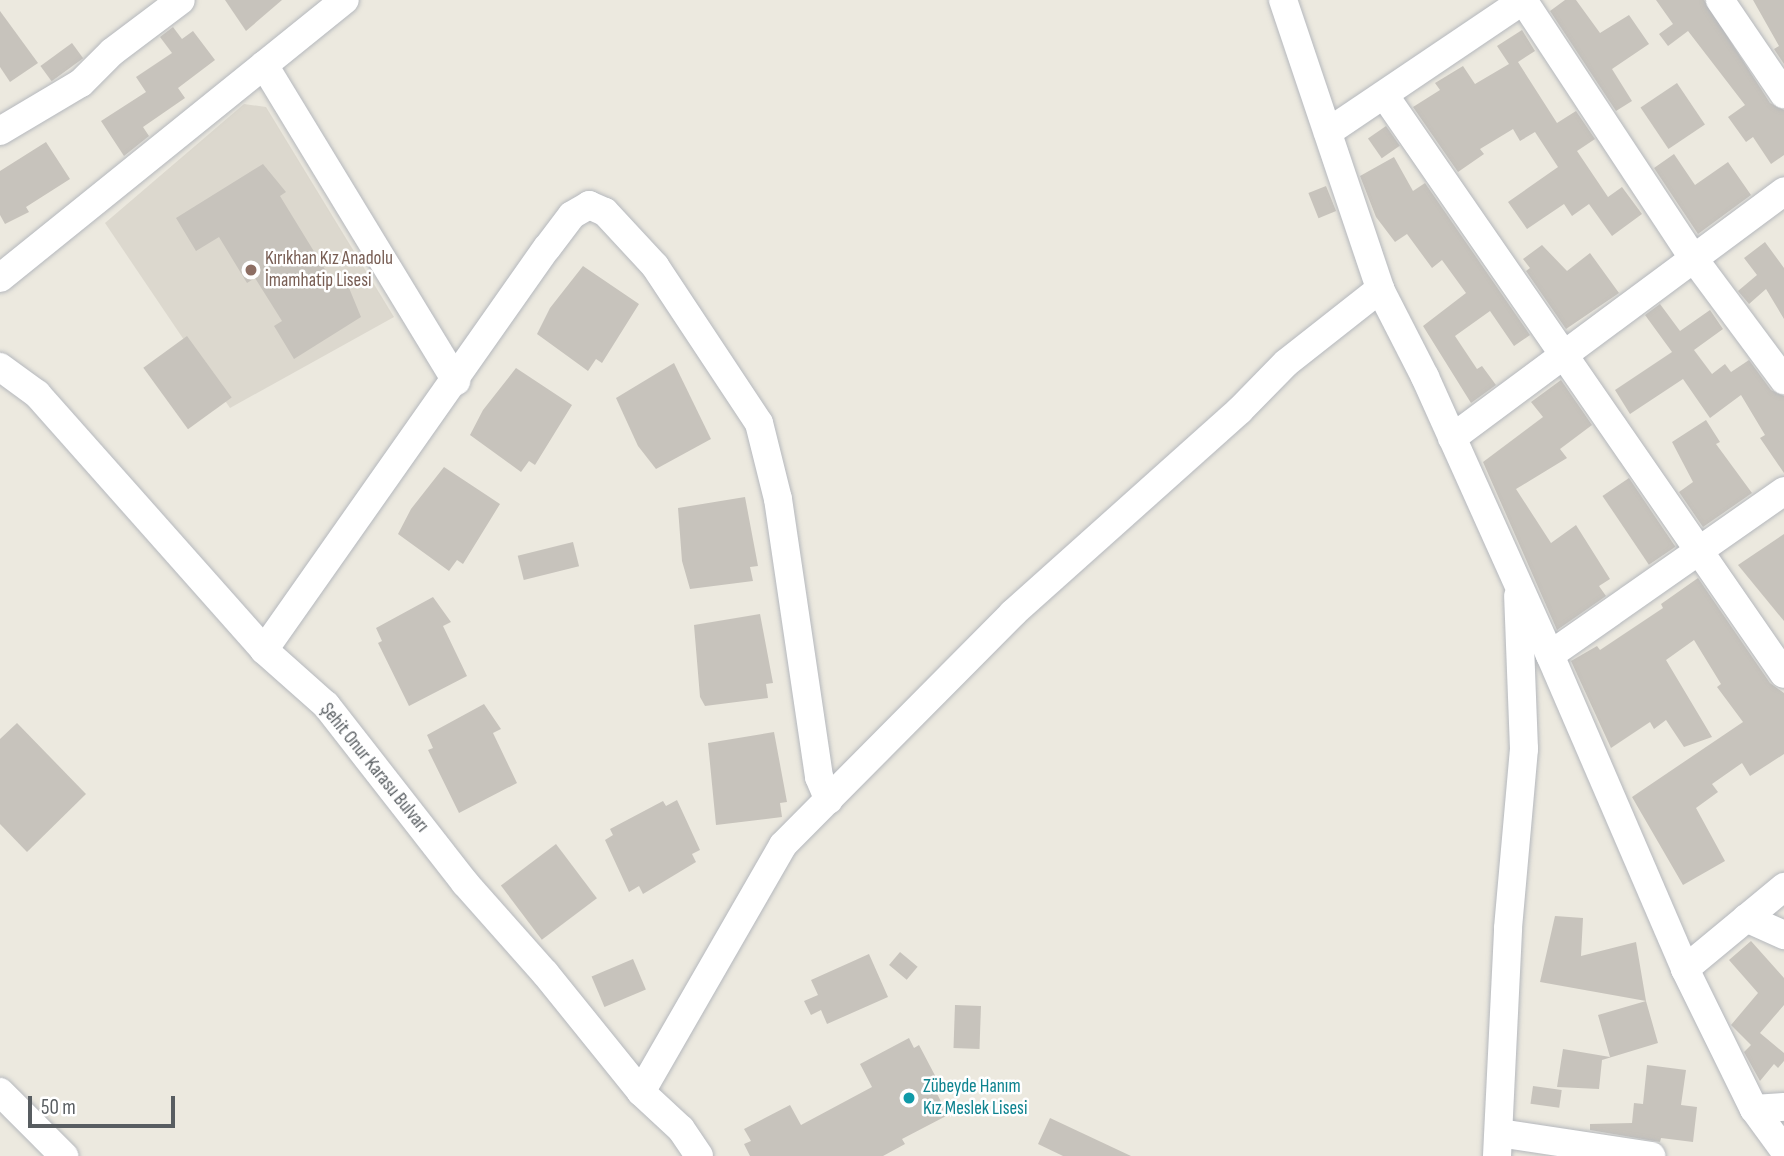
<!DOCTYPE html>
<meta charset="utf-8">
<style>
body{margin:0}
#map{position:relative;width:1784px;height:1156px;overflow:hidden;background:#ece9df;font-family:"Sofia Sans Condensed",sans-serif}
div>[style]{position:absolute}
.education>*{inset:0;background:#dcd8ce}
.building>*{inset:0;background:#c7c3bc;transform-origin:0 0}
.roads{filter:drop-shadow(0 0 2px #b5b8bd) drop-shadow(0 0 2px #b5b8bd)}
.minor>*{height:28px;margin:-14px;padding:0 14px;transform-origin:14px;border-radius:14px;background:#fff}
.dots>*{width:19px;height:19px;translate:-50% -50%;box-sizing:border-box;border:4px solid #fff;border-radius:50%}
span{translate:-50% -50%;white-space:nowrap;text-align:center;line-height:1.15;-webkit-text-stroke:5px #fff;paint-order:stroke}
.education-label{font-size:19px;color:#785e54}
.left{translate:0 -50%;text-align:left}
.street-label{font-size:19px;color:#585d61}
.culture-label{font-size:19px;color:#0d838f}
.scale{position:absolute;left:28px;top:1096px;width:147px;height:32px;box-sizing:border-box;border:4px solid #585d61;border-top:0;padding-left:9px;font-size:21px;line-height:24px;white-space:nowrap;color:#585d61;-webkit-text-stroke:5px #fff;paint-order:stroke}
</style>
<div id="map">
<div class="education">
<i style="clip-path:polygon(244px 104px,266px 107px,394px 317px,230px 408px,105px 223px)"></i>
</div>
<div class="building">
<i style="clip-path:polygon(225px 0,282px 0,246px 31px)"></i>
<i style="clip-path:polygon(1565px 0,1576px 0,1600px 33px,1629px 15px,1649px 44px,1612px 69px,1632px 101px,1616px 111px,1550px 11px)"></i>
<i style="clip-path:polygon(1656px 0,1704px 0,1770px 103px,1784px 110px,1784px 155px,1771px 164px,1753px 137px,1746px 142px,1728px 117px,1745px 105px,1688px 31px,1668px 46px,1659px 34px,1673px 24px)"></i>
<i style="clip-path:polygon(1753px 0,1784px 0,1784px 64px,1774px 49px,1779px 46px)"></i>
<i style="clip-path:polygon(0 11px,38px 63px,10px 82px,0 67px)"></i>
<i style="clip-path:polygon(173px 27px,182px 39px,193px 31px,215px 60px,178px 88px,185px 98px,143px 127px,149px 136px,124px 156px,101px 121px,146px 92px,136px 77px,172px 53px,160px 37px)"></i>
<i style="clip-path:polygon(1522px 30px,1535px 51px,1518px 62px,1557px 123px,1576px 111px,1595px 139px,1577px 151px,1608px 197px,1622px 187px,1642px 214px,1612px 236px,1589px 204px,1572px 216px,1564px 204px,1527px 229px,1508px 202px,1558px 167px,1535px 132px,1520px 141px,1513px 129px,1480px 149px,1484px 154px,1458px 172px,1413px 107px,1440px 90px,1435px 83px,1463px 66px,1475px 84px,1509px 64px,1497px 46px)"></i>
<i style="left:72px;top:43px;width:19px;height:39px;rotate:54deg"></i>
<i style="left:1677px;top:83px;width:50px;height:44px;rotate:56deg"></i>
<i style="left:1386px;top:126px;width:24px;height:22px;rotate:55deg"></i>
<i style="clip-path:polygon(46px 142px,70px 179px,26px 207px,29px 212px,5px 224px,0 215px,0 171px)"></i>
<i style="clip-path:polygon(1674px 154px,1695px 185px,1728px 162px,1751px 195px,1698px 234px,1654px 168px)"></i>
<i style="clip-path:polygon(1394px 157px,1413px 191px,1425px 183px,1530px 335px,1514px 346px,1490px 311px,1455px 336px,1477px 369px,1482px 366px,1496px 385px,1471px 403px,1423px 326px,1466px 293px,1442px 260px,1432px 268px,1407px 234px,1395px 242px,1376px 217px,1360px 176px)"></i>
<i style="clip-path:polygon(263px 164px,286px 192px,280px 196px,337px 289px,347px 283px,361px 317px,294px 359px,274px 326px,282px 321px,255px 278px,247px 283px,219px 237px,196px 251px,176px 218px)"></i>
<i style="left:1326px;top:186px;width:27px;height:19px;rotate:68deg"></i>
<i style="clip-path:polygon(1765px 242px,1784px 268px,1784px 319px,1766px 289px,1749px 304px,1738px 291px,1757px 275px,1744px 258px)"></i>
<i style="clip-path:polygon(1542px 245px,1567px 271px,1590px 253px,1619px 293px,1566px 329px,1526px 271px,1530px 268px,1523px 259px)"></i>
<i style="clip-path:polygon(583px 266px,639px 304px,602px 363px,596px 359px,588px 371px,537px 334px,550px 308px)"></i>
<i style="clip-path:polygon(1660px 304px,1680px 331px,1710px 310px,1723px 329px,1694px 350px,1712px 374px,1725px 364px,1731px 372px,1749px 360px,1771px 390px,1784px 396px,1784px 473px,1760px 438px,1765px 435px,1741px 395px,1710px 418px,1683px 379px,1630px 414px,1615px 390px,1672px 352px,1645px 315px)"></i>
<i style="left:187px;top:336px;width:76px;height:54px;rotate:54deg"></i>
<i style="clip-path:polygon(674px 363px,711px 439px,656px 469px,638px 446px,616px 398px)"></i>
<i style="clip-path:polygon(516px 368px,572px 405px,535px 465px,529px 461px,521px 472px,470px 435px,483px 410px)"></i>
<i style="clip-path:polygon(1561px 380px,1592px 425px,1560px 449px,1567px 458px,1516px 489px,1551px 543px,1576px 525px,1610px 579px,1599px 586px,1606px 596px,1557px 630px,1483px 462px,1543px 417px,1531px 402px)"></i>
<i style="clip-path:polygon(1706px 420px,1720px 442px,1716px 444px,1752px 493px,1703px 527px,1679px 492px,1693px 482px,1672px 442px)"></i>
<i style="clip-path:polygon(444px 467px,500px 504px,463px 564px,457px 560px,449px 571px,398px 534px,411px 509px)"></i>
<i style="left:1629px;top:478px;width:83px;height:32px;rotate:56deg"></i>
<i style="clip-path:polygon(745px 497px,758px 566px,750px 567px,753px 581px,690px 589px,682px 561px,678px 508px)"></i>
<i style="clip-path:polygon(1784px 534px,1784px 621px,1738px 565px)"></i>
<i style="left:573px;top:542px;width:25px;height:57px;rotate:76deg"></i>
<i style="clip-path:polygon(1698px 578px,1770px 683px,1784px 693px,1784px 754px,1750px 776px,1742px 763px,1712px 784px,1718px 792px,1696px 808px,1725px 861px,1683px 885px,1632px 797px,1743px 722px,1717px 687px,1721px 684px,1694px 640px,1666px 660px,1712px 737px,1684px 747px,1666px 720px,1654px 729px,1650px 722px,1611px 748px,1571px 661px,1597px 646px,1600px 650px,1663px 608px,1661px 604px)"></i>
<i style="clip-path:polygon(433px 597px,451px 622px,443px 626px,467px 676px,409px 706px,378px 643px,382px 641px,376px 628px)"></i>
<i style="clip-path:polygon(760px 614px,773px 683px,766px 684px,768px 698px,705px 706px,700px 697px,694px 625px)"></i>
<i style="clip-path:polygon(484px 704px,501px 729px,493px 733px,517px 783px,459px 813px,428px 750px,433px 748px,427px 735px)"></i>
<i style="clip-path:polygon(17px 723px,86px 794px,27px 852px,0 824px,0 739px)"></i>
<i style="clip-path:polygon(774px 732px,787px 802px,780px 803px,782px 817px,716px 825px,708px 743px)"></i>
<i style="clip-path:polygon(677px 800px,700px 850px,692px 854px,696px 862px,643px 894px,639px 886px,629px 892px,605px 840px,613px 835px,610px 829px,663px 801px,666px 806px)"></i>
<i style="left:556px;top:844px;width:68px;height:69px;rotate:53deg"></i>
<i style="clip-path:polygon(1555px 916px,1583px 918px,1581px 956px,1636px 942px,1646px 1001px,1540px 982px)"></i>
<i style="clip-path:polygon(1751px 941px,1784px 978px,1784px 1005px,1760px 1033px,1784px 1053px,1784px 1061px,1778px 1068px,1774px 1064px,1760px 1081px,1744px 1052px,1751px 1045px,1731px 1025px,1758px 993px,1729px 960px)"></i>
<i style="left:900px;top:952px;width:23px;height:17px;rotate:40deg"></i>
<i style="clip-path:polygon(869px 954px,888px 997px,827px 1024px,821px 1010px,811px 1015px,804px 1001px,818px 995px,811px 980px)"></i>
<i style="left:633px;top:959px;width:33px;height:45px;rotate:67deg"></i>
<i style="clip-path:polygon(1646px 1001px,1658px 1043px,1602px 1060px,1599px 1089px,1557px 1087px,1563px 1049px,1610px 1057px,1598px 1015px)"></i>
<i style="left:955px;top:1005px;width:26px;height:43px;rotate:2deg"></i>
<i style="clip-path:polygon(909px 1038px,914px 1048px,919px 1045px,940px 1085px,934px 1088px,948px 1115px,902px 1139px,905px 1144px,883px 1156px,750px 1156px,744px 1144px,751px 1141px,744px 1129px,790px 1105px,801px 1125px,872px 1087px,860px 1064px)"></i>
<i style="clip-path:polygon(1647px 1065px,1686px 1070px,1681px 1105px,1697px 1107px,1693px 1142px,1661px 1138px,1660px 1142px,1590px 1130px,1590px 1124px,1632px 1123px,1634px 1103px,1643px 1104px)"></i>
<i style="left:1533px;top:1086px;width:29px;height:18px;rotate:8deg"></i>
<i style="clip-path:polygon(1050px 1118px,1131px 1156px,1063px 1156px,1038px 1144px)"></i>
</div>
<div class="roads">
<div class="minor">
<i style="left:1283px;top:0;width:305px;rotate:71.4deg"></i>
<i style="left:1380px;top:289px;width:99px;rotate:62.9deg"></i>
<i style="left:1425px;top:377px;width:305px;rotate:65.8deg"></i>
<i style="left:1550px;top:655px;width:342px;rotate:66.7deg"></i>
<i style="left:1685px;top:969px;width:156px;rotate:63.8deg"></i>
<i style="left:1754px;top:1109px;width:51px;rotate:53.8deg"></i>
<i style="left:1523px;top:0;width:310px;rotate:56.6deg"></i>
<i style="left:1694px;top:259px;width:151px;rotate:53.4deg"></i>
<i style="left:1720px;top:0;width:114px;rotate:55.8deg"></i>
<i style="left:264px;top:65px;width:370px;rotate:58.7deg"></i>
<i style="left:1385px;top:96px;width:702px;rotate:55.38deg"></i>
<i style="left:0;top:131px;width:94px;rotate:-30.7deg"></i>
<i style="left:81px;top:83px;width:44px;rotate:-45deg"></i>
<i style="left:112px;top:52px;width:86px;rotate:-37deg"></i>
<i style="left:1328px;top:132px;width:236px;rotate:-34deg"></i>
<i style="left:0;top:278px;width:443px;rotate:-38.9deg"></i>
<i style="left:0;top:367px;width:46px;rotate:36.1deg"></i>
<i style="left:37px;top:394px;width:342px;rotate:48.4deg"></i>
<i style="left:264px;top:650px;width:83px;rotate:41.6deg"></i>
<i style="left:326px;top:705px;width:226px;rotate:52deg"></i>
<i style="left:465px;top:883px;width:120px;rotate:48.4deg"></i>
<i style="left:545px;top:973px;width:153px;rotate:51.1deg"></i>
<i style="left:641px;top:1092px;width:54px;rotate:42.8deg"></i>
<i style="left:681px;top:1129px;width:32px;rotate:56deg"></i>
<i style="left:1452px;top:438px;width:414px;rotate:-36.6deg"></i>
<i style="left:264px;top:650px;width:492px;rotate:-54.9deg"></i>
<i style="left:547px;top:248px;width:41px;rotate:-52.9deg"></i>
<i style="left:572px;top:215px;width:20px;rotate:-30deg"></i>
<i style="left:589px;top:205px;width:17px;rotate:24deg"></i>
<i style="left:605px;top:212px;width:74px;rotate:47.2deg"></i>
<i style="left:655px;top:266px;width:188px;rotate:56.5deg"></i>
<i style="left:759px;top:423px;width:78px;rotate:76deg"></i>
<i style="left:778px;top:499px;width:281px;rotate:81.6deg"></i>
<i style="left:819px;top:777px;width:25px;rotate:67deg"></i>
<i style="left:1550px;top:655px;width:286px;rotate:-35deg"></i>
<i style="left:1746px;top:918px;width:42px;rotate:24.1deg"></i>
<i style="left:1685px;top:969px;width:129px;rotate:-39.6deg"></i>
<i style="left:0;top:1092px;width:91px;rotate:45deg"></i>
<i style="left:641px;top:1092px;width:285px;rotate:-60.1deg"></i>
<i style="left:783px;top:845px;width:327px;rotate:-45.2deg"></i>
<i style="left:1013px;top:613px;width:303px;rotate:-41.8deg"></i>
<i style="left:1239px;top:411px;width:67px;rotate:-45.6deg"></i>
<i style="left:1286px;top:363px;width:120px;rotate:-38.2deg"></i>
<i style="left:1754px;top:1109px;width:30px;rotate:-4deg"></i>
<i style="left:1499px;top:1133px;width:154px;rotate:8.6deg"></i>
<i style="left:1497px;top:1156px;width:228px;rotate:-87.2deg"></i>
<i style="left:1508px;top:928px;width:180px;rotate:-84.9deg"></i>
<i style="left:1524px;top:749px;width:153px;rotate:-92.2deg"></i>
</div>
</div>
<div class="dots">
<i style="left:251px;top:270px;background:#8d6e63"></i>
<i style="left:909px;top:1098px;background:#0f9aa8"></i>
</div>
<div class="education-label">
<span class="left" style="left:265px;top:270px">Kırıkhan Kız Anadolu<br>İmamhatip Lisesi</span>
</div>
<div class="street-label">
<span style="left:374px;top:768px;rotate:51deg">Şehit Onur Karasu Bulvarı</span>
</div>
<div class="culture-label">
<span class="left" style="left:923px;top:1098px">Zübeyde Hanım<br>Kız Meslek Lisesi</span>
</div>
<div class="scale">50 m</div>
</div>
